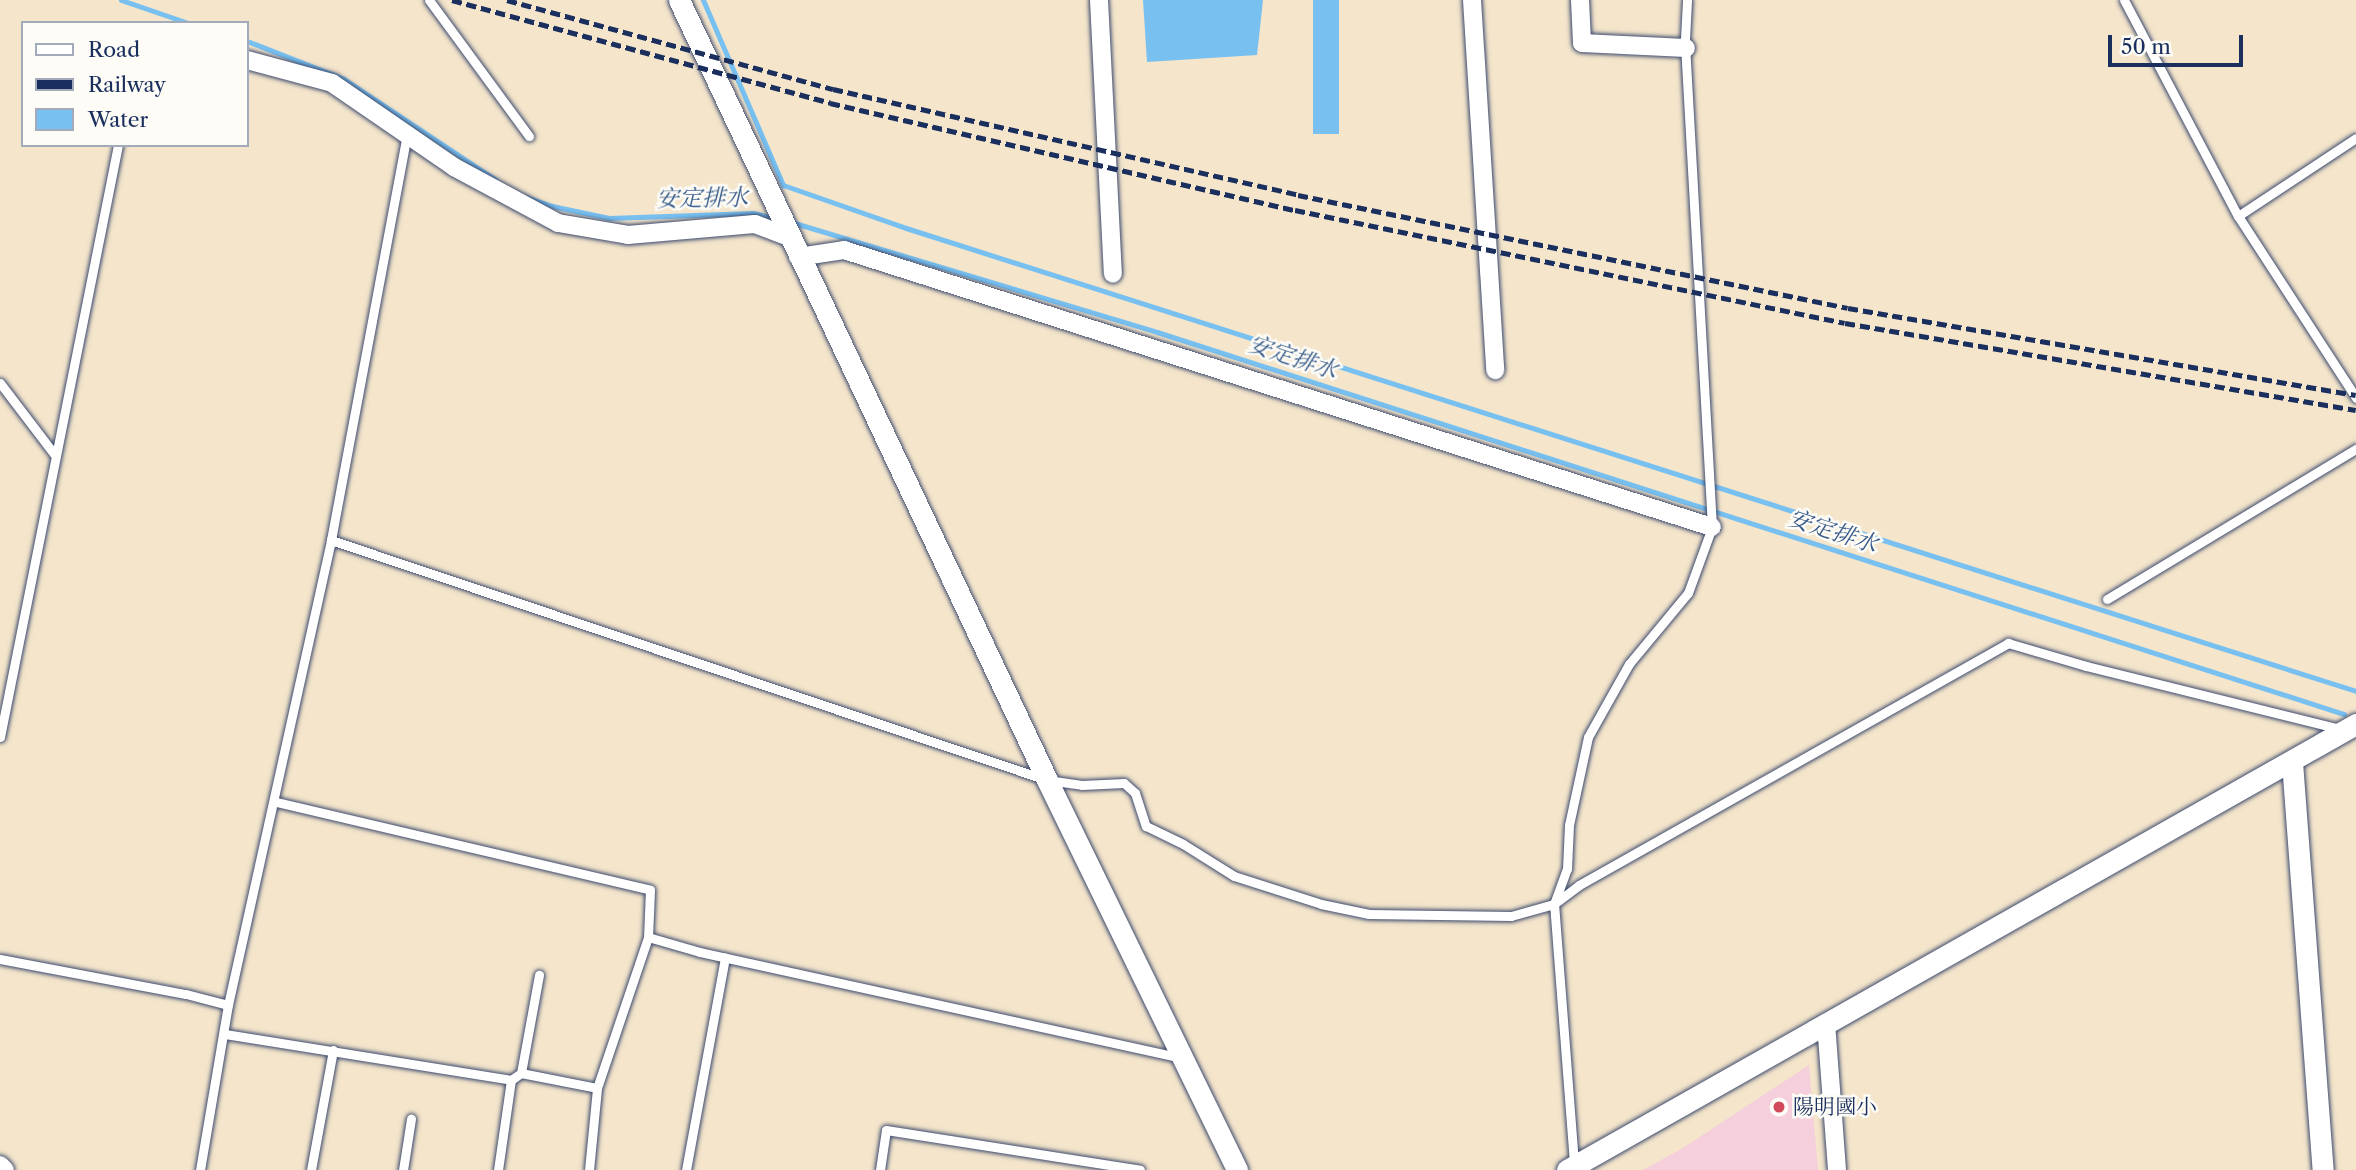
<!DOCTYPE html>
<meta charset="utf-8">
<style>
body{margin:0}
#map{position:relative;width:2356px;height:1170px;overflow:hidden;background:#f4e5cb;font-family:"Libre Caslon Text","Noto Serif TC",serif}
div>[style]{position:absolute}
.built>*{inset:0;background:#f5cfdb}
.water>*{inset:0;background:#78c0f0;transform-origin:0 0}
.stream>*{height:5px;margin:-2.5px;padding:0 2.5px;transform-origin:2.5px;border-radius:2.5px;background:#78c0f0}
.roads{filter:drop-shadow(0 0 2px #3c4a6e) drop-shadow(0 0 2px #3c4a6e)}
.service>*{height:9px;margin:-4.5px;padding:0 4.5px;transform-origin:4.5px;border-radius:4.5px;background:#fff}
.minor>*{height:18px;margin:-9px;padding:0 9px;transform-origin:9px;border-radius:9px;background:#fff}
.tertiary>*{height:21px;margin:-10.5px;padding:0 10.5px;transform-origin:10.5px;border-radius:10.5px;background:#fff}
.rail>*{height:5px;margin-top:-2.5px;transform-origin:0;background:repeating-linear-gradient(90deg,#1b2f5e 0 10px,transparent 0 15px)}
.dots>*{width:19px;height:19px;translate:-50% -50%;box-sizing:border-box;border:4px solid #fdfcf7;border-radius:50%}
span{translate:-50% -50%;white-space:nowrap;text-align:center;line-height:1.15;-webkit-text-stroke:5px #fdfcf7;paint-order:stroke}
.poi-label{font-size:21px;color:#1b2f5e}
.left{translate:0 -50%;text-align:left}
.water-label{font-size:23px;color:#375a8a;font-style:italic}
.legend{position:absolute;left:21px;top:21px;width:228px;height:126px;box-sizing:border-box;background:#fdfcf7;border:2px solid #a3aaba;margin:0;padding:9px 12px;list-style:none;font-size:21px;color:#1b2f5e}
.legend li{display:flex;align-items:center;gap:14px;height:35px}
.legend b{width:35px;border:2px solid #a3aaba}
.scale{position:absolute;left:2108px;top:35px;width:135px;height:32px;box-sizing:border-box;border:4px solid #1b2f5e;border-top:0;padding-left:9px;font-size:21px;line-height:24px;white-space:nowrap;color:#1b2f5e;-webkit-text-stroke:5px #fdfcf7;paint-order:stroke}
</style>
<div id="map">
<div class="built">
<i style="clip-path:polygon(1809px 1065px,1818px 1170px,1643px 1170px,1683px 1148px)"></i>
</div>
<div class="water">
<i style="clip-path:polygon(1143px 0,1263px 0,1257px 55px,1147px 62px)"></i>
<i style="left:1313px;top:0;width:26px;height:134px"></i>
</div>
<div class="stream">
<i style="left:121px;top:0;width:71px;rotate:18.9deg"></i>
<i style="left:703px;top:0;width:202px;rotate:66.6deg"></i>
<i style="left:783px;top:185px;width:130px;rotate:19.3deg"></i>
<i style="left:906px;top:228px;width:1522px;rotate:17.71deg"></i>
<i style="left:247px;top:41px;width:104px;rotate:21.4deg"></i>
<i style="left:344px;top:79px;width:182px;rotate:33.6deg"></i>
<i style="left:526px;top:197px;width:28px;rotate:19deg"></i>
<i style="left:552px;top:206px;width:58px;rotate:11.9deg"></i>
<i style="left:609px;top:218px;width:144px;rotate:-2deg"></i>
<i style="left:753px;top:213px;width:23px;rotate:13deg"></i>
<i style="left:791px;top:222px;width:382px;rotate:16.7deg"></i>
<i style="left:1157px;top:332px;width:1247px;rotate:17.84deg"></i>
</div>
<div class="roads">
<div class="service">
<i style="left:429px;top:0;width:169px;rotate:53.7deg"></i>
<i style="left:2124px;top:0;width:244px;rotate:62.2deg"></i>
<i style="left:2238px;top:216px;width:217px;rotate:57deg"></i>
<i style="left:2238px;top:216px;width:141px;rotate:-33.5deg"></i>
<i style="left:0;top:383px;width:89px;rotate:52.7deg"></i>
<i style="left:331px;top:540px;width:755px;rotate:18.53deg"></i>
<i style="left:1047px;top:780px;width:35px;rotate:8deg"></i>
<i style="left:1082px;top:785px;width:42px;rotate:-2.7deg"></i>
<i style="left:1124px;top:783px;width:15px;rotate:42deg"></i>
<i style="left:1135px;top:793px;width:35px;rotate:72deg"></i>
<i style="left:1146px;top:826px;width:41px;rotate:25.9deg"></i>
<i style="left:1183px;top:844px;width:60px;rotate:32.1deg"></i>
<i style="left:1234px;top:876px;width:91px;rotate:17.8deg"></i>
<i style="left:1321px;top:904px;width:49px;rotate:11.8deg"></i>
<i style="left:1369px;top:914px;width:142px;rotate:0.8deg"></i>
<i style="left:1511px;top:916px;width:45px;rotate:-15.6deg"></i>
<i style="left:1554px;top:904px;width:37px;rotate:-70deg"></i>
<i style="left:1567px;top:869px;width:44px;rotate:-87.4deg"></i>
<i style="left:1569px;top:825px;width:90px;rotate:-77.8deg"></i>
<i style="left:1588px;top:737px;width:84px;rotate:-60.7deg"></i>
<i style="left:1629px;top:664px;width:92px;rotate:-50.3deg"></i>
<i style="left:1688px;top:593px;width:70px;rotate:-70deg"></i>
<i style="left:1712px;top:527px;width:489px;rotate:-93.2deg"></i>
<i style="left:1685px;top:39px;width:39px;rotate:-87deg"></i>
<i style="left:2107px;top:599px;width:291px;rotate:-31.1deg"></i>
<i style="left:0;top:737px;width:604px;rotate:-78.73deg"></i>
<i style="left:276px;top:802px;width:384px;rotate:13.2deg"></i>
<i style="left:650px;top:890px;width:47px;rotate:92.4deg"></i>
<i style="left:648px;top:937px;width:54px;rotate:16.1deg"></i>
<i style="left:700px;top:952px;width:493px;rotate:12.4deg"></i>
<i style="left:0;top:959px;width:189px;rotate:10.7deg"></i>
<i style="left:186px;top:994px;width:43px;rotate:14.7deg"></i>
<i style="left:225px;top:1034px;width:290px;rotate:9.1deg"></i>
<i style="left:511px;top:1080px;width:12px;rotate:-35deg"></i>
<i style="left:521px;top:1073px;width:77px;rotate:11.2deg"></i>
<i style="left:521px;top:1073px;width:100px;rotate:-79.6deg"></i>
<i style="left:1574px;top:1163px;width:260px;rotate:-94.4deg"></i>
<i style="left:1554px;top:904px;width:31px;rotate:-37deg"></i>
<i style="left:1579px;top:885px;width:493px;rotate:-29.4deg"></i>
<i style="left:2008px;top:643px;width:81px;rotate:16.4deg"></i>
<i style="left:2086px;top:666px;width:263px;rotate:13.9deg"></i>
<i style="left:200px;top:1170px;width:167px;rotate:-80.4deg"></i>
<i style="left:228px;top:1005px;width:476px;rotate:-77.5deg"></i>
<i style="left:331px;top:540px;width:413px;rotate:-79.4deg"></i>
<i style="left:311px;top:1170px;width:122px;rotate:-79.6deg"></i>
<i style="left:403px;top:1170px;width:52px;rotate:-81.1deg"></i>
<i style="left:498px;top:1170px;width:91px;rotate:-81.8deg"></i>
<i style="left:589px;top:1170px;width:82px;rotate:-84.4deg"></i>
<i style="left:597px;top:1088px;width:159px;rotate:-71.3deg"></i>
<i style="left:686px;top:1170px;width:216px;rotate:-79.6deg"></i>
<i style="left:880px;top:1170px;width:40px;rotate:-81.5deg"></i>
<i style="left:886px;top:1130px;width:257px;rotate:8.9deg"></i>
</div>
<div class="minor">
<i style="left:1099px;top:0;width:274px;rotate:87.1deg"></i>
<i style="left:1472px;top:0;width:371px;rotate:86.4deg"></i>
<i style="left:1580px;top:0;width:43px;rotate:87.3deg"></i>
<i style="left:1582px;top:43px;width:104px;rotate:2.8deg"></i>
<i style="left:247px;top:60px;width:88px;rotate:15.1deg"></i>
<i style="left:332px;top:83px;width:148px;rotate:34.5deg"></i>
<i style="left:454px;top:167px;width:118px;rotate:28.3deg"></i>
<i style="left:558px;top:223px;width:71px;rotate:9.7deg"></i>
<i style="left:628px;top:235px;width:127px;rotate:-5deg"></i>
<i style="left:755px;top:224px;width:36px;rotate:21deg"></i>
<i style="left:798px;top:257px;width:47px;rotate:-8.7deg"></i>
<i style="left:844px;top:250px;width:911px;rotate:17.7deg"></i>
<i style="left:1826px;top:1023px;width:147px;rotate:85.7deg"></i>
<i style="left:0;top:1165px;width:7px;rotate:45deg"></i>
</div>
<div class="tertiary">
<i style="left:679px;top:0;width:862px;rotate:64.74deg"></i>
<i style="left:1047px;top:780px;width:434px;rotate:64deg"></i>
<i style="left:2292px;top:762px;width:409px;rotate:85.7deg"></i>
<i style="left:1567px;top:1170px;width:906px;rotate:-29.48deg"></i>
</div>
</div>
<div class="rail">
<i style="left:452px;top:0;width:392px;rotate:15.2deg"></i>
<i style="left:830px;top:103px;width:477px;rotate:13deg"></i>
<i style="left:1295px;top:210px;width:561px;rotate:11.61deg"></i>
<i style="left:1845px;top:323px;width:518px;rotate:9.66deg"></i>
<i style="left:507px;top:0;width:338px;rotate:15.3deg"></i>
<i style="left:833px;top:89px;width:477px;rotate:12.8deg"></i>
<i style="left:1298px;top:195px;width:561px;rotate:11.61deg"></i>
<i style="left:1848px;top:308px;width:515px;rotate:9.72deg"></i>
</div>
<div class="dots">
<i style="left:1779px;top:1107px;background:#d1495b"></i>
</div>
<div class="poi-label">
<span class="left" style="left:1793px;top:1107px">陽明國小</span>
</div>
<div class="water-label">
<span style="left:702px;top:198px;rotate:-1deg">安定排水</span>
<span style="left:1293px;top:357px;rotate:18deg">安定排水</span>
<span style="left:1833px;top:531px;rotate:18deg">安定排水</span>
</div>
<ul class="legend">
<li><b style="height:9px;background:#fff"></b>Road</li>
<li><b style="height:9px;background:#1b2f5e"></b>Railway</li>
<li><b style="height:19px;background:#78c0f0"></b>Water</li>
</ul>
<div class="scale">50 m</div>
</div>
